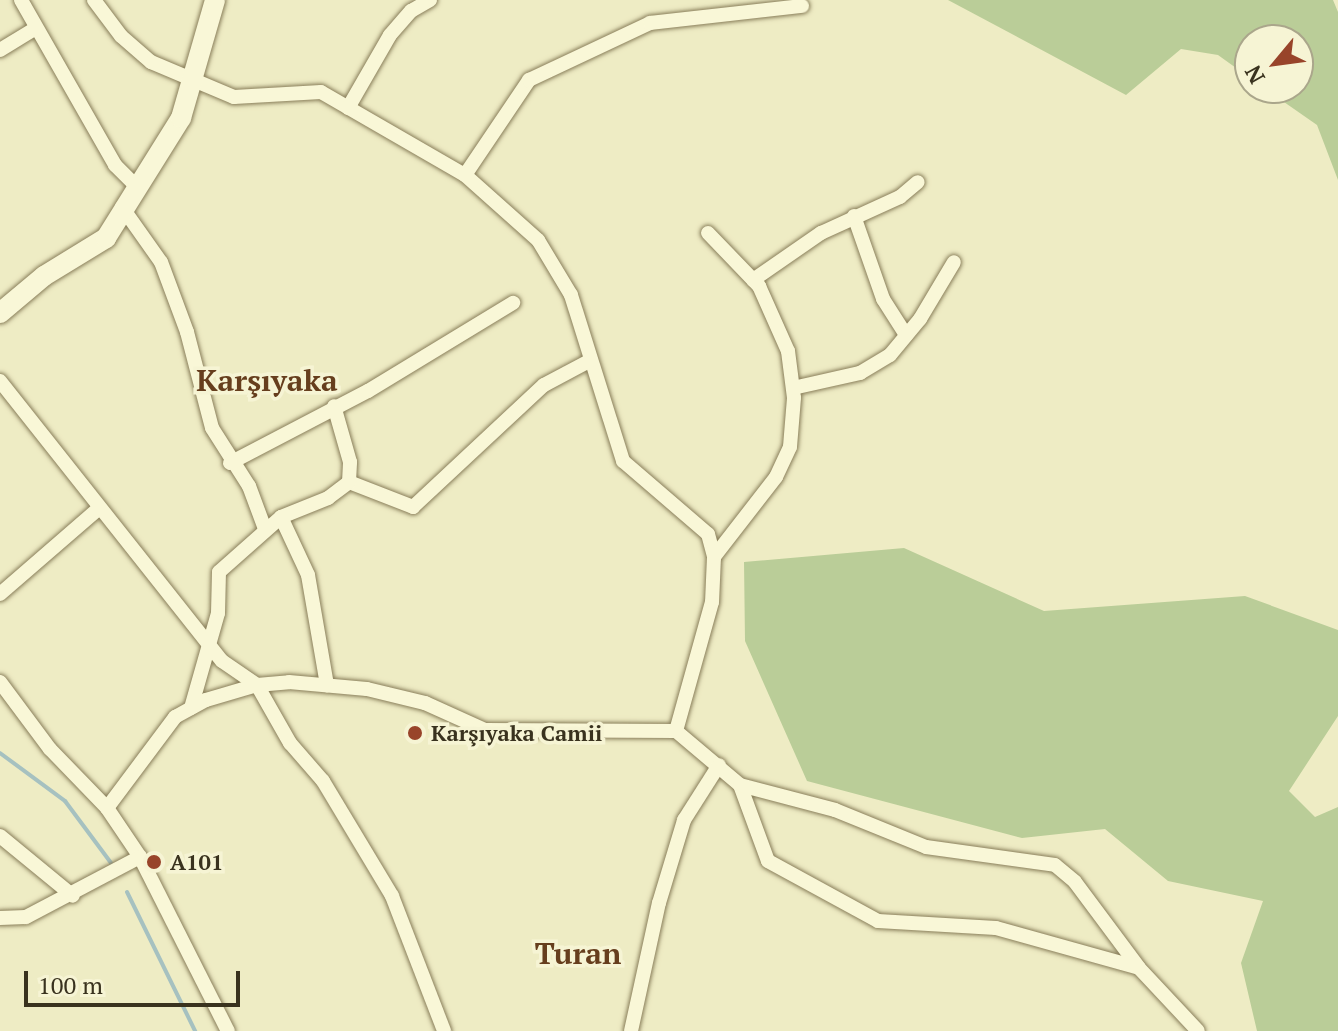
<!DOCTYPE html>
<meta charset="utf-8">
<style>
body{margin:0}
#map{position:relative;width:1338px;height:1031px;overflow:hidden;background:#eeecc4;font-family:"PT Serif",serif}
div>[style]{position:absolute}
.green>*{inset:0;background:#bacd98}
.stream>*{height:4px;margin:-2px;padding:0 2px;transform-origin:2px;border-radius:2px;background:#a6c1c0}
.roads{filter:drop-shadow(0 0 2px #897e5a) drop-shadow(0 0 2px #897e5a)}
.street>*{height:14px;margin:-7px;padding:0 7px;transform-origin:7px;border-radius:7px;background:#f9f7d7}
.secondary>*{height:20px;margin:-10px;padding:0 10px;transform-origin:10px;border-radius:10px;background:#f9f7d7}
.dots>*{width:22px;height:22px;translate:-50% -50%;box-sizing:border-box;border:4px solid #f6f4d4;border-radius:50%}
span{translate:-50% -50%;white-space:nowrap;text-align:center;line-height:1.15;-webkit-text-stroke:7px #f6f4d4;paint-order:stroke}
.poi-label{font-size:22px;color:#39321e;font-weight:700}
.left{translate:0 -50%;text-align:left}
.district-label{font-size:30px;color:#663e1d;font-weight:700}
.north{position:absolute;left:1234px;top:24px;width:80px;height:80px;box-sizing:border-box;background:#f6f4d4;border:2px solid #aaa68b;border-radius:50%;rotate:241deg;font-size:22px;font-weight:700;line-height:32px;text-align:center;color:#39321e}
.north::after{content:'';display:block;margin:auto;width:28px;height:36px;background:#98442a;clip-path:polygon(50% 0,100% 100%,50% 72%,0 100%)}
.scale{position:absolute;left:24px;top:971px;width:216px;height:36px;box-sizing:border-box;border:4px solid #39321e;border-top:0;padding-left:10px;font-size:24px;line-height:28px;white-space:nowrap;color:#39321e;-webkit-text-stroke:6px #f6f4d4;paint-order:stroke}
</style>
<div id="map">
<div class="green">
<i style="clip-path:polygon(948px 0,1333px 0,1338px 12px,1338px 180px,1317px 125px,1264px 88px,1298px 88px,1298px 40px,1250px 40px,1250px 78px,1218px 55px,1181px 49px,1126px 95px)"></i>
<i style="clip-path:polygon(904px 548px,1044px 611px,1245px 596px,1338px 630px,1338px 716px,1289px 791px,1315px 817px,1338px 807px,1338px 1031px,1257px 1031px,1241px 963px,1263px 901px,1168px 881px,1105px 829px,1022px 838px,807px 781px,745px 641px,744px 562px)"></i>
</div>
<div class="stream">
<i style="left:0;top:753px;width:81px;rotate:36.4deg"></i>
<i style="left:65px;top:801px;width:77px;rotate:53.4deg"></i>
<i style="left:127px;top:892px;width:155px;rotate:63.9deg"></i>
</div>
<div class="roads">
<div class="street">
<i style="left:21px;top:0;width:190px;rotate:60.3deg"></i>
<i style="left:115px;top:165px;width:31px;rotate:45deg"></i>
<i style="left:94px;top:0;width:45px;rotate:53.1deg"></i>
<i style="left:121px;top:36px;width:40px;rotate:41deg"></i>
<i style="left:151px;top:62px;width:90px;rotate:22.9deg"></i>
<i style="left:234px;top:97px;width:87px;rotate:-3.3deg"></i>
<i style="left:321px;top:92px;width:166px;rotate:30deg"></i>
<i style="left:465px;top:175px;width:98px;rotate:41.7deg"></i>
<i style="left:538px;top:240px;width:64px;rotate:59deg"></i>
<i style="left:571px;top:295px;width:174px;rotate:72.6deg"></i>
<i style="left:623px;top:461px;width:112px;rotate:40.7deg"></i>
<i style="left:708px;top:534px;width:24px;rotate:75deg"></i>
<i style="left:714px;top:557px;width:45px;rotate:92.5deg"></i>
<i style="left:712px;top:602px;width:134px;rotate:105.6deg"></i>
<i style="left:0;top:50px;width:42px;rotate:-31.4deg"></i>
<i style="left:348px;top:108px;width:84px;rotate:-60.1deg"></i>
<i style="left:390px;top:35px;width:32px;rotate:-49deg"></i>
<i style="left:411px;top:11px;width:22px;rotate:-30deg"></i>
<i style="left:465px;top:175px;width:115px;rotate:-56deg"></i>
<i style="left:529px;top:80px;width:134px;rotate:-25.2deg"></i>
<i style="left:650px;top:23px;width:153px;rotate:-6.4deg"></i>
<i style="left:122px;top:207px;width:67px;rotate:54.7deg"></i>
<i style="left:161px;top:262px;width:75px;rotate:69.6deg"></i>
<i style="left:187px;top:332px;width:99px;rotate:75.4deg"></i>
<i style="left:212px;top:428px;width:69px;rotate:57.5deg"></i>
<i style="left:249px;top:486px;width:46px;rotate:69.6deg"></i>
<i style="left:854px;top:216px;width:88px;rotate:70.7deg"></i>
<i style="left:883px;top:299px;width:43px;rotate:57.4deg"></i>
<i style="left:708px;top:233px;width:74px;rotate:46.1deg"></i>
<i style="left:759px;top:286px;width:71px;rotate:66deg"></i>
<i style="left:788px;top:351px;width:47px;rotate:82.7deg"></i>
<i style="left:794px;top:398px;width:49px;rotate:94.7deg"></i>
<i style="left:790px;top:447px;width:33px;rotate:115deg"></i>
<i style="left:776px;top:477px;width:101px;rotate:127.8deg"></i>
<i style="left:753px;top:280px;width:83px;rotate:-34.7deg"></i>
<i style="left:821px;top:233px;width:87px;rotate:-24.5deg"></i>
<i style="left:900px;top:197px;width:23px;rotate:-40deg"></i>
<i style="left:0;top:381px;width:357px;rotate:51.6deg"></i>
<i style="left:222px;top:661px;width:42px;rotate:34.4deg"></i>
<i style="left:257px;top:685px;width:67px;rotate:60.4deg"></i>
<i style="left:290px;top:743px;width:50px;rotate:49deg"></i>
<i style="left:323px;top:781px;width:134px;rotate:59deg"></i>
<i style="left:392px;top:896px;width:145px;rotate:68.9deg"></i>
<i style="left:793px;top:388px;width:69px;rotate:-12.6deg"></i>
<i style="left:860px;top:373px;width:35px;rotate:-31deg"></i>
<i style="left:890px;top:355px;width:47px;rotate:-50.2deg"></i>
<i style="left:920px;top:319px;width:66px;rotate:-59.2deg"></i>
<i style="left:230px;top:463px;width:156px;rotate:-27.6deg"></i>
<i style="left:368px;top:391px;width:170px;rotate:-31.3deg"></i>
<i style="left:349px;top:482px;width:69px;rotate:21.3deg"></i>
<i style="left:413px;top:507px;width:179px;rotate:-43deg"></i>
<i style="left:544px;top:385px;width:53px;rotate:-28deg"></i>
<i style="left:281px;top:517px;width:64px;rotate:65deg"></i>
<i style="left:308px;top:575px;width:112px;rotate:80.2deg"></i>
<i style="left:0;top:594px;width:130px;rotate:-40.9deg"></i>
<i style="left:0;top:682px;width:84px;rotate:53.3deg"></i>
<i style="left:50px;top:749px;width:82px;rotate:46deg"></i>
<i style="left:107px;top:808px;width:59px;rotate:56deg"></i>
<i style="left:140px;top:857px;width:195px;rotate:63.2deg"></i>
<i style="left:191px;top:708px;width:99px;rotate:-74.1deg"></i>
<i style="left:218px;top:613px;width:41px;rotate:-88.6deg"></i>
<i style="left:219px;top:572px;width:83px;rotate:-41.6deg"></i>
<i style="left:281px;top:517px;width:51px;rotate:-22deg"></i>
<i style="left:328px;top:498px;width:26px;rotate:-37deg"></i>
<i style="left:349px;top:482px;width:20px;rotate:-87deg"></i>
<i style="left:350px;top:462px;width:58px;rotate:-105.9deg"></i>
<i style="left:740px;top:785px;width:81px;rotate:69.8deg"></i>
<i style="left:768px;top:861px;width:125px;rotate:28.6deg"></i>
<i style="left:878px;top:921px;width:118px;rotate:3.4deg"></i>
<i style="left:996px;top:928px;width:148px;rotate:15.6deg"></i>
<i style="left:107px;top:808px;width:114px;rotate:-53.2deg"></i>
<i style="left:175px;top:717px;width:35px;rotate:-29deg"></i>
<i style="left:206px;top:700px;width:53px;rotate:-16.4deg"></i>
<i style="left:257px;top:685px;width:32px;rotate:-5deg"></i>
<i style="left:289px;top:682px;width:78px;rotate:5.1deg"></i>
<i style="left:367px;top:689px;width:60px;rotate:13.6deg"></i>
<i style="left:425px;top:703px;width:66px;rotate:24.2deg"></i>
<i style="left:485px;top:730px;width:191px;rotate:0.3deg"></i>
<i style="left:676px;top:731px;width:84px;rotate:40.2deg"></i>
<i style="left:740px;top:785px;width:98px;rotate:14.7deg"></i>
<i style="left:835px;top:810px;width:98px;rotate:22.1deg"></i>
<i style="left:926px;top:847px;width:130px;rotate:7.9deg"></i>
<i style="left:1055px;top:865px;width:26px;rotate:40deg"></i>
<i style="left:1075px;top:882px;width:107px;rotate:53.3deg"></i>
<i style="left:1139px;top:968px;width:86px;rotate:46.9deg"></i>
<i style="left:0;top:836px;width:94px;rotate:39.4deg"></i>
<i style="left:0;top:918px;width:26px;rotate:-2deg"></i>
<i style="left:26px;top:917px;width:129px;rotate:-27.8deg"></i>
<i style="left:631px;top:1031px;width:131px;rotate:-77.7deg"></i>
<i style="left:659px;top:903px;width:87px;rotate:-73.2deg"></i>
<i style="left:684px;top:820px;width:65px;rotate:-57.5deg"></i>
</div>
<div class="secondary">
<i style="left:0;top:313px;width:57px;rotate:-40.1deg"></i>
<i style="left:44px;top:276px;width:73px;rotate:-31.5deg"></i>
<i style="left:106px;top:238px;width:142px;rotate:-58deg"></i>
<i style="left:181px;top:118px;width:123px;rotate:-73.9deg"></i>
</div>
</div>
<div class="dots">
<i style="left:415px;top:733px;background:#98442a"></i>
<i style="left:154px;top:862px;background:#98442a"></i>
</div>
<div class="poi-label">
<span class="left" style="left:431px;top:733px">Karşıyaka Camii</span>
<span class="left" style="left:170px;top:862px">A101</span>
</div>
<div class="district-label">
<span style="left:267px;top:380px">Karşıyaka</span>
<span style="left:578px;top:953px">Turan</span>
</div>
<div class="north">N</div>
<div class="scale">100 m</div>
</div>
